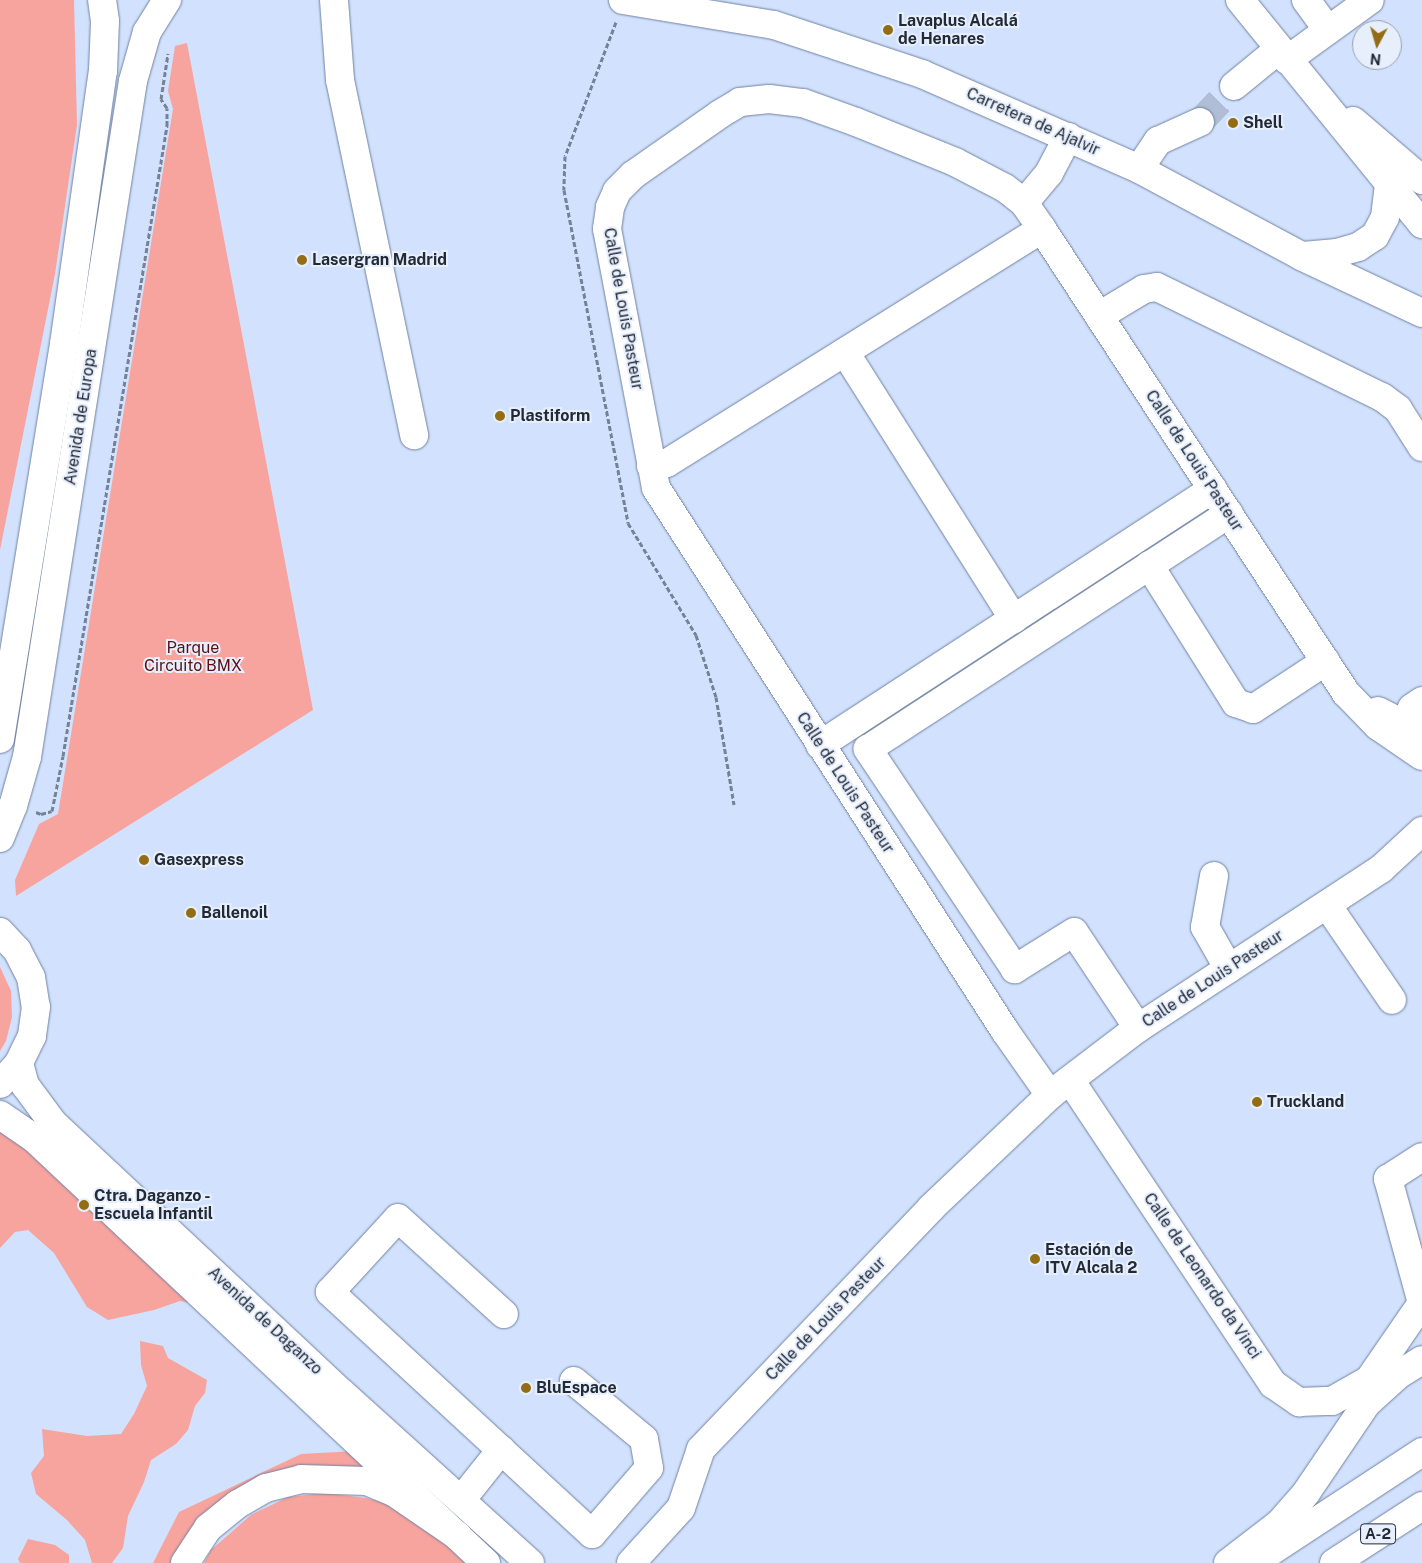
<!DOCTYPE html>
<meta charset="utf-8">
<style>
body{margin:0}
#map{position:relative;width:1422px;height:1563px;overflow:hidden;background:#d2e2fe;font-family:"Public Sans",sans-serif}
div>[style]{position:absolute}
.green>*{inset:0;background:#f7a39e}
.minor-tunnel>*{height:28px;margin-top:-14px;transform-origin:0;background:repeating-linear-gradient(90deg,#afbdd6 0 28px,transparent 0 42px)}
.path>*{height:3px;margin-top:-1.5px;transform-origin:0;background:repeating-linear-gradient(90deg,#758195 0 5px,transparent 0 7.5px)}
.roads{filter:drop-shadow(0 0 1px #7182a2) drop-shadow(0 0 1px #7182a2)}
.minor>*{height:28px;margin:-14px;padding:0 14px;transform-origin:14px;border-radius:14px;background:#fff}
.major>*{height:28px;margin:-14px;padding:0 14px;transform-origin:14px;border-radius:14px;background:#fff}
.highway>*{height:28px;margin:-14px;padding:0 14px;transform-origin:14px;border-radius:14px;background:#fff}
.dots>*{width:14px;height:14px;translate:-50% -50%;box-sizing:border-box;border:2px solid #e7effd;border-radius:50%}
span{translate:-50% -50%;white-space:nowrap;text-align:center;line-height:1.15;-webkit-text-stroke:4px #e7effd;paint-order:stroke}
.shield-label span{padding:1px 4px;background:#e7effd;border:1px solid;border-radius:4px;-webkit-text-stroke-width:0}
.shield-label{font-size:15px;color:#222937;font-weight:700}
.poi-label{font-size:16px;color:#222937;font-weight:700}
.left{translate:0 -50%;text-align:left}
.street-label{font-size:16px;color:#222937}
.park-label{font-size:16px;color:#571115}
.north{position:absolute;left:1352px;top:20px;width:50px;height:50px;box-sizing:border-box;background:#e7effd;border:1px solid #98a0ae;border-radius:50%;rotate:186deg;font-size:14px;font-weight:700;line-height:20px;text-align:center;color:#222937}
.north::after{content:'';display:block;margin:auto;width:18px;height:22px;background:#926d14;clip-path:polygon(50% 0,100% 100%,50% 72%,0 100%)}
</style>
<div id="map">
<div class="green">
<i style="clip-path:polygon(0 0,74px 0,77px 125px,55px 274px,0 550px)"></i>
<i style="clip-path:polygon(187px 43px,313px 710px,16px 896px,15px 880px,39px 824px,58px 814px,173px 109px,168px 91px,175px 46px)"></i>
<i style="clip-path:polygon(0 967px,11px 991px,12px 1017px,6px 1041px,0 1051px)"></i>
<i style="clip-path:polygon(15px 1123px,425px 1495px,314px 1469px,172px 1563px,153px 1563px,179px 1512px,301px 1454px,356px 1451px,199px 1305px,180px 1301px,154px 1310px,108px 1320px,87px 1307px,54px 1253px,28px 1230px,15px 1232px,0 1248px,0 1129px)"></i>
<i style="clip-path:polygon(140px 1341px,163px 1346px,168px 1358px,207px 1380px,205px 1393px,195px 1406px,188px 1430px,176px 1444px,151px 1460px,144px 1482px,128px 1516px,123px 1548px,112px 1563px,92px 1563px,85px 1540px,67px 1520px,36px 1494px,31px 1473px,44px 1456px,42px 1429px,87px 1436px,121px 1434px,134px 1414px,147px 1386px,141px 1365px)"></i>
<i style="clip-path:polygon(324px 1493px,366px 1498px,397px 1506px,447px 1540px,469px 1563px,204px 1563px,211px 1550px,251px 1515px,288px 1497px)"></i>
<i style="clip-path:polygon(28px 1539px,55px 1545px,69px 1555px,69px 1563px,20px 1563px,18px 1559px)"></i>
</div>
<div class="minor-tunnel">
<i style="left:1200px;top:122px;width:50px;rotate:-46.6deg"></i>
</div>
<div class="path">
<i style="left:616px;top:22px;width:143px;rotate:110.8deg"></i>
<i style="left:565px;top:156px;width:34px;rotate:92deg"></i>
<i style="left:564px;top:190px;width:339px;rotate:79.1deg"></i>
<i style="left:628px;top:523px;width:131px;rotate:58.7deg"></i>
<i style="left:696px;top:635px;width:65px;rotate:72.1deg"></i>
<i style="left:716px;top:697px;width:109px;rotate:80.5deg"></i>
<i style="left:36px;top:812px;width:5px;rotate:22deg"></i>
<i style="left:41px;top:814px;width:11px;rotate:-15deg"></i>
<i style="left:52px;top:811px;width:56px;rotate:-78.7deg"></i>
<i style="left:63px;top:756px;width:639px;rotate:-80.63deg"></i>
<i style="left:167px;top:126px;width:18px;rotate:-90deg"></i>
<i style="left:167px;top:108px;width:11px;rotate:-124deg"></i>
<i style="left:161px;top:99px;width:46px;rotate:-81.2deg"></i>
</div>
<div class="roads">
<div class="minor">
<i style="left:334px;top:0;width:80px;rotate:85.7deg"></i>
<i style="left:340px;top:80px;width:363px;rotate:78.2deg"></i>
<i style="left:623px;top:0;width:153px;rotate:9.4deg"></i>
<i style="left:774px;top:25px;width:156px;rotate:18.3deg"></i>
<i style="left:922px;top:74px;width:237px;rotate:23.6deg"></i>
<i style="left:1139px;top:169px;width:184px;rotate:28.2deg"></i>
<i style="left:1301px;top:256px;width:134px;rotate:25.2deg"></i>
<i style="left:1240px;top:0;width:289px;rotate:50.9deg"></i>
<i style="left:1306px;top:0;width:37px;rotate:54deg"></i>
<i style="left:1287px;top:60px;width:102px;rotate:-35.9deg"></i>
<i style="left:1234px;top:86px;width:57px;rotate:-39.3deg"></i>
<i style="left:1353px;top:121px;width:91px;rotate:40.5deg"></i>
<i style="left:1139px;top:169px;width:34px;rotate:-56deg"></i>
<i style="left:1158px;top:141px;width:46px;rotate:-24.3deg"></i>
<i style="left:1024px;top:203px;width:39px;rotate:-50deg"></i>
<i style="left:1049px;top:173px;width:41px;rotate:-62.2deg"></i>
<i style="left:1303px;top:256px;width:34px;rotate:-5deg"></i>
<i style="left:1337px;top:253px;width:22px;rotate:-16deg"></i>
<i style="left:1358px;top:247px;width:20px;rotate:-33deg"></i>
<i style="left:1375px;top:236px;width:21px;rotate:-62deg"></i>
<i style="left:1385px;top:217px;width:33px;rotate:-83deg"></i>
<i style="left:1099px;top:316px;width:52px;rotate:-31deg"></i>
<i style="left:1144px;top:289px;width:13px;rotate:-9deg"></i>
<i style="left:1157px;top:287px;width:250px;rotate:26.1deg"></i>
<i style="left:1382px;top:397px;width:20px;rotate:37deg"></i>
<i style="left:1398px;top:409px;width:45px;rotate:57.7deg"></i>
<i style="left:845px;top:352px;width:316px;rotate:57.7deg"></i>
<i style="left:651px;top:466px;width:16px;rotate:-11deg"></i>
<i style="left:667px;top:463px;width:442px;rotate:-32deg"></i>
<i style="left:1149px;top:565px;width:163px;rotate:57.8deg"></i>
<i style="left:1236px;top:703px;width:18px;rotate:19deg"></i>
<i style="left:1253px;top:709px;width:87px;rotate:-33.3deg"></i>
<i style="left:1378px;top:711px;width:29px;rotate:27deg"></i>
<i style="left:1404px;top:724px;width:18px;rotate:13deg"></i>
<i style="left:1404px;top:724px;width:18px;rotate:-63deg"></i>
<i style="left:1412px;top:708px;width:12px;rotate:-35deg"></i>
<i style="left:0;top:739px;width:400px;rotate:-80.8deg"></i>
<i style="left:64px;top:344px;width:276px;rotate:-81.9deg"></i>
<i style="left:103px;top:71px;width:50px;rotate:-87.7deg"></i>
<i style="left:105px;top:21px;width:21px;rotate:-98deg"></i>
<i style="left:820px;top:745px;width:469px;rotate:-33.1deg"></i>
<i style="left:0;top:838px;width:35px;rotate:-68deg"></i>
<i style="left:13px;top:806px;width:51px;rotate:-74.1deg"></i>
<i style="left:27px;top:757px;width:684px;rotate:-81.09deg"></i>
<i style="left:133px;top:81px;width:51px;rotate:-74.1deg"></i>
<i style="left:147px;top:32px;width:38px;rotate:-58deg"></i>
<i style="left:1214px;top:876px;width:52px;rotate:100deg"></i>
<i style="left:1205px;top:927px;width:48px;rotate:60.3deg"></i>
<i style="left:1327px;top:905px;width:115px;rotate:55.6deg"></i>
<i style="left:1138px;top:1028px;width:115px;rotate:-123.7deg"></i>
<i style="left:1074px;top:932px;width:70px;rotate:147.9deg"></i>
<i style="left:1015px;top:969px;width:265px;rotate:-123.8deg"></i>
<i style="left:868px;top:749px;width:431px;rotate:-33.1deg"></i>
<i style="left:1070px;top:1080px;width:366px;rotate:56.3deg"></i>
<i style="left:1273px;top:1384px;width:32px;rotate:35deg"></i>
<i style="left:1299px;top:1402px;width:33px;rotate:-2deg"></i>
<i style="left:1332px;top:1401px;width:43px;rotate:-29.6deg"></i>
<i style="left:1050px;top:1095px;width:78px;rotate:-125.1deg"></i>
<i style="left:1005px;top:1031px;width:645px;rotate:-122.73deg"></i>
<i style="left:656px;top:488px;width:264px;rotate:-100.7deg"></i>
<i style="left:607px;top:229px;width:22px;rotate:-82deg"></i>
<i style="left:610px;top:207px;width:17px;rotate:-66deg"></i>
<i style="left:617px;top:191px;width:23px;rotate:-45deg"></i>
<i style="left:633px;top:175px;width:106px;rotate:-35deg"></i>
<i style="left:720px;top:114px;width:23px;rotate:-31deg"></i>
<i style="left:740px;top:102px;width:29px;rotate:-6deg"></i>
<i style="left:769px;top:99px;width:34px;rotate:7deg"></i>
<i style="left:803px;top:103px;width:56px;rotate:19.7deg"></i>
<i style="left:856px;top:122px;width:107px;rotate:22deg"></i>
<i style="left:955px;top:162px;width:56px;rotate:27.5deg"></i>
<i style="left:1005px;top:188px;width:24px;rotate:38deg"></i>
<i style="left:1024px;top:203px;width:32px;rotate:55deg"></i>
<i style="left:1042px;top:229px;width:555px;rotate:56.77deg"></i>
<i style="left:1346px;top:693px;width:46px;rotate:45.9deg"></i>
<i style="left:1378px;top:726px;width:53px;rotate:34.3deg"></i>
<i style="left:1422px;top:1303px;width:129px;rotate:-105.3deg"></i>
<i style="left:1388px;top:1179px;width:40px;rotate:-32.9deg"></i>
<i style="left:1367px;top:1397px;width:17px;rotate:-83deg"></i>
<i style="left:1369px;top:1380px;width:93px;rotate:-55.5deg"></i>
<i style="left:501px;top:1450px;width:233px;rotate:-137.3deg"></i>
<i style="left:330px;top:1292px;width:100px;rotate:-47.4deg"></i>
<i style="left:398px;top:1218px;width:143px;rotate:42.2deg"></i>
<i style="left:462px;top:1499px;width:63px;rotate:-51.5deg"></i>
<i style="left:501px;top:1450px;width:124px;rotate:42.7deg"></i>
<i style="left:592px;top:1534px;width:87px;rotate:-49.2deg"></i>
<i style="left:649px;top:1468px;width:29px;rotate:-100deg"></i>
<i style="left:644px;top:1439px;width:91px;rotate:-140.4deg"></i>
<i style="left:631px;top:1563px;width:74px;rotate:-47.7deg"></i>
<i style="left:681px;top:1508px;width:62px;rotate:-71.3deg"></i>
<i style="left:701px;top:1449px;width:333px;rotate:-46.3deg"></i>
<i style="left:931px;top:1208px;width:164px;rotate:-43.5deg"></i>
<i style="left:1050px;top:1095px;width:111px;rotate:-37.3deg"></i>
<i style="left:1138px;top:1028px;width:290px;rotate:-33.2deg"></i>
<i style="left:1381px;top:869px;width:56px;rotate:-42.8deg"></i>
<i style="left:1228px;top:1563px;width:66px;rotate:-37.6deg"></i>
<i style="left:1280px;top:1523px;width:40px;rotate:-49deg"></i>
<i style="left:1306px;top:1493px;width:109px;rotate:-55.9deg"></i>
<i style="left:1367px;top:1403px;width:42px;rotate:-42.1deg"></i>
<i style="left:1398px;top:1375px;width:28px;rotate:-32deg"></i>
</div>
<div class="major">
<i style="left:0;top:932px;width:25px;rotate:47deg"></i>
<i style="left:17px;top:950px;width:30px;rotate:63deg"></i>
<i style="left:31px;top:977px;width:30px;rotate:81deg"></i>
<i style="left:36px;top:1007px;width:29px;rotate:98deg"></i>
<i style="left:32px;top:1036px;width:30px;rotate:116deg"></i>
<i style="left:19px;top:1063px;width:28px;rotate:132deg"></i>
<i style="left:19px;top:1063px;width:23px;rotate:75deg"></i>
<i style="left:25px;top:1085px;width:47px;rotate:53.6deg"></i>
<i style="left:53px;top:1123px;width:397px;rotate:43.1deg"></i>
<i style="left:343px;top:1394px;width:252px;rotate:42.1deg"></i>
<i style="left:0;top:1115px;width:42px;rotate:34.4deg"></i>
<i style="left:35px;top:1139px;width:619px;rotate:43.23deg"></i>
</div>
<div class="highway">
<i style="left:185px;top:1563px;width:42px;rotate:-56.7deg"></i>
<i style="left:208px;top:1528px;width:38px;rotate:-39deg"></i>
<i style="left:238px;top:1504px;width:32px;rotate:-30deg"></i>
<i style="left:266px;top:1488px;width:36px;rotate:-14deg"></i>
<i style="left:301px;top:1479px;width:66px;rotate:1.7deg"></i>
<i style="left:367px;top:1481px;width:30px;rotate:23deg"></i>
<i style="left:395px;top:1493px;width:76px;rotate:34.3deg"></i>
<i style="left:1253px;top:1563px;width:202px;rotate:-33.3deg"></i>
<i style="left:1334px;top:1563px;width:105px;rotate:-32.9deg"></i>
</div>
</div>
<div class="dots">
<i style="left:888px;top:30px;background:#926d14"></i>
<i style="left:1233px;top:123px;background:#926d14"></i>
<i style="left:302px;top:260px;background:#926d14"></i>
<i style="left:500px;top:416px;background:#926d14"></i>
<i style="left:144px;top:860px;background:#926d14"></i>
<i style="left:191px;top:913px;background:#926d14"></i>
<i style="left:1257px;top:1102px;background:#926d14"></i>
<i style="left:84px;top:1205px;background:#926d14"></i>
<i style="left:1035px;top:1259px;background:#926d14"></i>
<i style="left:526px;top:1388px;background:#926d14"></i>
</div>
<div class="shield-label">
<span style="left:1378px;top:1534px">A-2</span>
</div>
<div class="poi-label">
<span class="left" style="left:898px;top:30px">Lavaplus Alcalá<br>de Henares</span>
<span class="left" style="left:1243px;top:123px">Shell</span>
<span class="left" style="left:312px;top:260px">Lasergran Madrid</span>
<span class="left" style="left:510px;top:416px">Plastiform</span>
<span class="left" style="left:154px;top:860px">Gasexpress</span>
<span class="left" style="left:201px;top:913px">Ballenoil</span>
<span class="left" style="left:1267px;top:1102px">Truckland</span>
<span class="left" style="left:94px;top:1205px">Ctra. Daganzo -<br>Escuela Infantil</span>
<span class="left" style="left:1045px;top:1259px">Estación de<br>ITV Alcala 2</span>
<span class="left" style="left:536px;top:1388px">BluEspace</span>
</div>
<div class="street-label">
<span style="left:1033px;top:122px;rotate:24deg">Carretera de Ajalvir</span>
<span style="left:623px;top:309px;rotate:80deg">Calle de Louis Pasteur</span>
<span style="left:81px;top:417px;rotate:-81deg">Avenida de Europa</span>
<span style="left:1194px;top:461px;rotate:57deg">Calle de Louis Pasteur</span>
<span style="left:845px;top:783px;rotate:57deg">Calle de Louis Pasteur</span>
<span style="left:1213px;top:979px;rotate:-33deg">Calle de Louis Pasteur</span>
<span style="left:1202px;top:1276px;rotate:56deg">Calle de Leonardo da Vinci</span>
<span style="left:826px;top:1319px;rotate:-46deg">Calle de Louis Pasteur</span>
<span style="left:265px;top:1321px;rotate:43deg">Avenida de Daganzo</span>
</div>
<div class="park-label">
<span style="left:193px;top:657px">Parque<br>Circuito BMX</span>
</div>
<div class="north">N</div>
</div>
